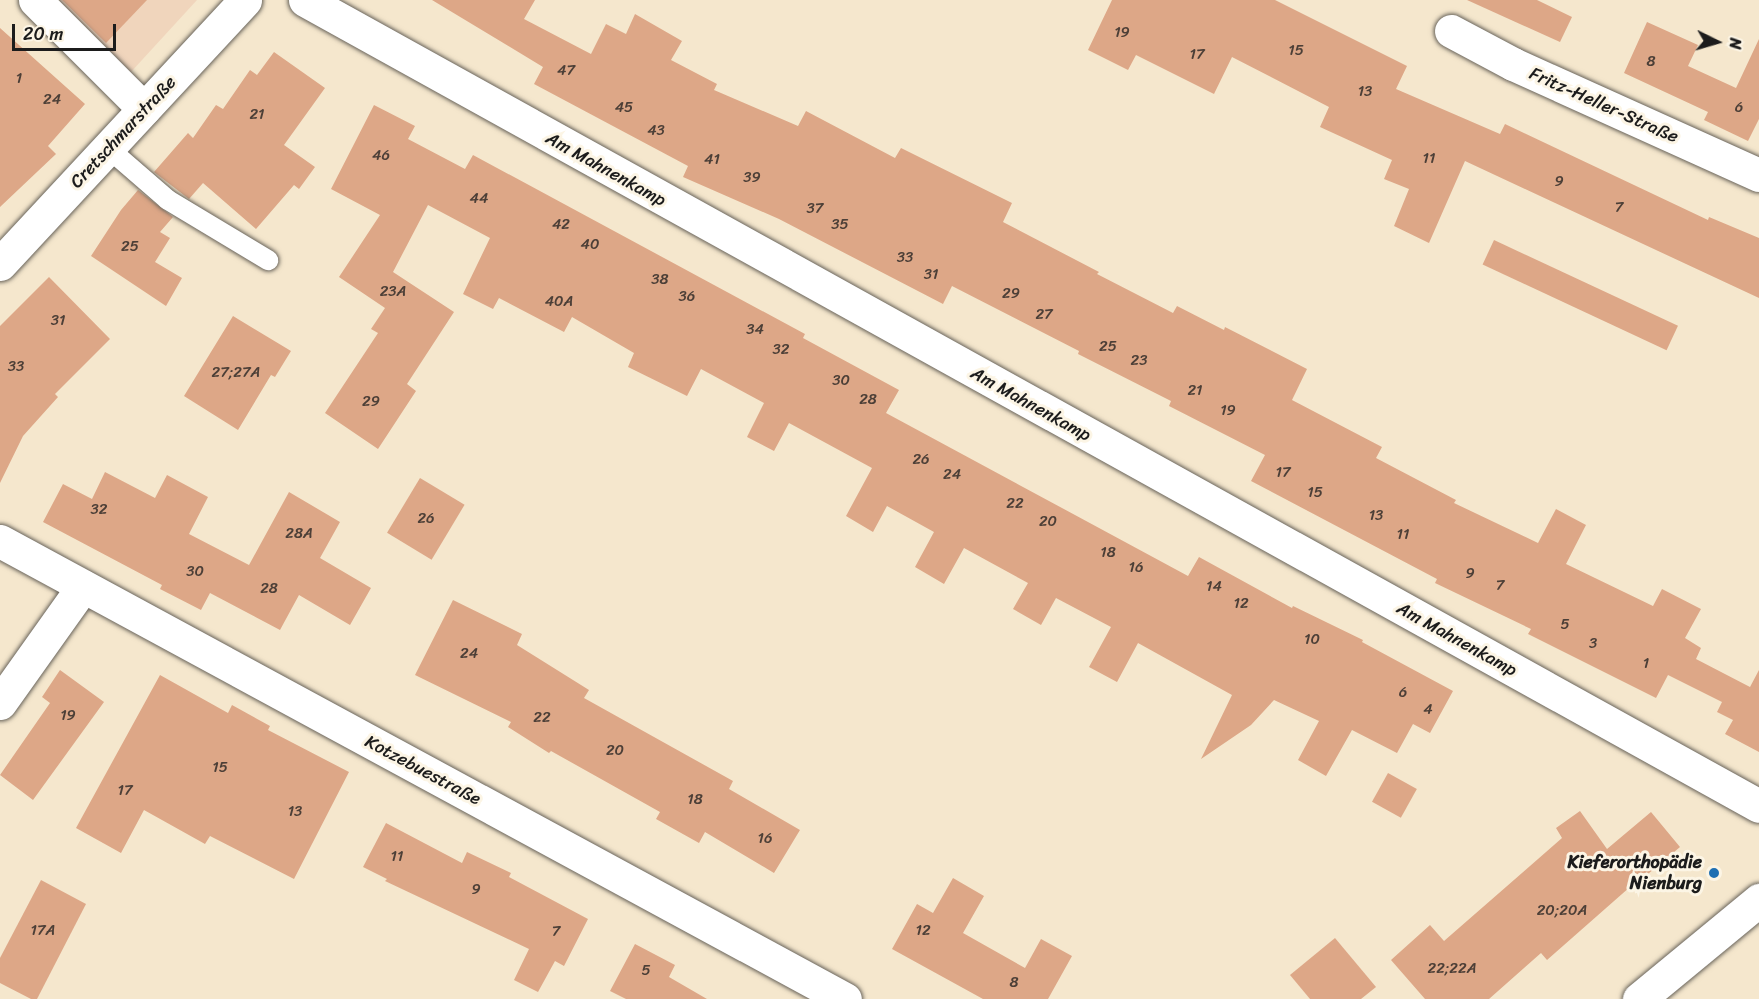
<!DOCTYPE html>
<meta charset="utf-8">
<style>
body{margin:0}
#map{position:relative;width:1759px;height:999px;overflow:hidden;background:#f5e7cd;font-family:Sriracha,sans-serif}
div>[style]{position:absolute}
.built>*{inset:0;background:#f0d5bc}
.building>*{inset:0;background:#dda787;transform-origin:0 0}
.roads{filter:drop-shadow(0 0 2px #68635a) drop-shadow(0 0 2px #68635a)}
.service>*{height:20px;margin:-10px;padding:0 10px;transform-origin:10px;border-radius:10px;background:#fff}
.minor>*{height:33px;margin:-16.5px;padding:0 16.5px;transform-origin:16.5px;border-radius:16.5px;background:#fff}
.dots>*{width:16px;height:16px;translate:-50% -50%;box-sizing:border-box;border:3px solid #fcf5e5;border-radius:50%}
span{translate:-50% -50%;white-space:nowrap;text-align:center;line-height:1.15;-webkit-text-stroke:6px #fcf5e5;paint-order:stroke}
.number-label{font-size:15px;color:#4c3f37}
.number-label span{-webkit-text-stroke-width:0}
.street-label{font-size:18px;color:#1c1c1c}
.poi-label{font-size:18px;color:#1c1c1c;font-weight:700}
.right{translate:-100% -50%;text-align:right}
.north{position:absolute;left:1687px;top:12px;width:60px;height:60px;-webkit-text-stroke:4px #fcf5e5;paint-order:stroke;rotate:95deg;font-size:16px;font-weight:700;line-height:24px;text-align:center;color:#1c1c1c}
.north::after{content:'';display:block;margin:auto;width:21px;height:27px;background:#1c1c1c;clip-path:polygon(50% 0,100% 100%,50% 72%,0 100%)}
.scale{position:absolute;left:12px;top:24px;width:104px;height:27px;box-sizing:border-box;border:3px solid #1c1c1c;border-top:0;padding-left:8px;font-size:18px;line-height:21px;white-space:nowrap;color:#1c1c1c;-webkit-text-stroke:4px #fcf5e5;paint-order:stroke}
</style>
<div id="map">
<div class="built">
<i style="clip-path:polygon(58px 0,197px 0,131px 72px)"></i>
</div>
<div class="building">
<i style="clip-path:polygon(62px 0,147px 0,106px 43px)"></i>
<i style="clip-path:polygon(432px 0,535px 0,524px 19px,591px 54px,606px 24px,626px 34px,635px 14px,682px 41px,671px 60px,717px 84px,714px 90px,798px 126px,806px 111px,895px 158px,901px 148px,1012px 203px,1003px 222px,1099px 272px,1097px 274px,1173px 313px,1177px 306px,1224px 330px,1225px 327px,1307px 369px,1292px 400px,1382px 447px,1376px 458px,1456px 500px,1454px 503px,1538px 543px,1556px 509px,1586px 525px,1566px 564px,1653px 606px,1662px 589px,1701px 609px,1685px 638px,1701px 648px,1696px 659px,1750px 687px,1759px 670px,1759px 752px,1725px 734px,1733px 720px,1717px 712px,1722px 702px,1668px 675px,1656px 698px,1528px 634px,1531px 629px,1435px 583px,1437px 579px,1251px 481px,1265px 455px,1169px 406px,1171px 401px,1078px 354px,1079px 351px,952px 286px,943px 304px,779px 219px,683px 177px,688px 166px,534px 84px,543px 67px)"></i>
<i style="clip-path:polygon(1112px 0,1275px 0,1407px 66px,1396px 89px,1500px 134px,1505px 124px,1708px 220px,1709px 217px,1759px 238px,1759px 298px,1465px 161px,1429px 243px,1394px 226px,1409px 189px,1384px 179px,1392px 160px,1320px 127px,1329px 107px,1232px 57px,1214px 94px,1136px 55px,1128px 70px,1088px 50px)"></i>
<i style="clip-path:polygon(1467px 0,1537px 0,1572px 17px,1560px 42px)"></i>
<i style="clip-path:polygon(1647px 22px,1698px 45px,1688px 66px,1736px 88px,1759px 39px,1759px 119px,1748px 141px,1704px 120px,1708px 112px,1624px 73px)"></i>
<i style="clip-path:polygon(0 28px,85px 104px,48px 146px,56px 154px,0 207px)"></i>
<i style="clip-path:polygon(274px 52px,325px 88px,284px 145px,315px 167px,299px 189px,294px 185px,256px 229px,203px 183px,189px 199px,154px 172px,188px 133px,193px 138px,216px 105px,223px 109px,250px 70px,257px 75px)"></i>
<i style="clip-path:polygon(374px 105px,415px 126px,408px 139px,465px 169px,473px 155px,805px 334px,803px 338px,899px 390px,886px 413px,1188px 576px,1199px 557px,1292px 608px,1293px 606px,1363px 640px,1362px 642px,1453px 691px,1430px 733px,1413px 724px,1397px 753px,1352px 730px,1326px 776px,1298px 760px,1319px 721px,1274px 700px,1251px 725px,1201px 759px,1232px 695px,1138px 643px,1117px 682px,1089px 667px,1111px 627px,1056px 598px,1041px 625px,1013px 609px,1028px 583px,964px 548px,944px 584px,915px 567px,934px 532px,887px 506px,873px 532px,846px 516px,872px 468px,789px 423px,774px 451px,747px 437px,764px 403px,701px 369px,687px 396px,628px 367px,634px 353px,572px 317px,564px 332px,499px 298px,493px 309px,463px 294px,490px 238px,428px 205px,393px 272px,454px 312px,407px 384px,416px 391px,378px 449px,325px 413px,378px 333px,371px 329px,385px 308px,339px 277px,380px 215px,331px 189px)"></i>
<i style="clip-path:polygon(138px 190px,173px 217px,160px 232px,170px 238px,155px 262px,182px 278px,166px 306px,91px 256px,121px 210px)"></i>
<i style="left:1494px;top:240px;width:203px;height:27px;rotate:25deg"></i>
<i style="clip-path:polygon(49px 277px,110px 339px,55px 394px,58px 397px,23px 436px,0 483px,0 326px)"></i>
<i style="clip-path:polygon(233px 316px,291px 351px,275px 377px,271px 375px,238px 430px,184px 396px)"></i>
<i style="clip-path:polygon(105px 472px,155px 498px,167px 475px,208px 497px,189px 534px,249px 565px,289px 492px,340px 522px,320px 558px,371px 588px,350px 625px,299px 595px,280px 630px,210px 593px,201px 610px,160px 589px,162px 585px,43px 522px,63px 484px,92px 499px)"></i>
<i style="left:420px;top:478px;width:52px;height:64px;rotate:31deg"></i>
<i style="clip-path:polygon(453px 600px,522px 634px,517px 645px,589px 690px,584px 698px,733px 781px,729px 789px,800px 830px,774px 873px,705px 832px,699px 843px,656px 819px,660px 812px,551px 751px,549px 753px,508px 727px,511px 722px,415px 675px)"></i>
<i style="clip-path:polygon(60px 670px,104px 702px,33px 800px,0 775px,50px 703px,42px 697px)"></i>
<i style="clip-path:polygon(160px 675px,228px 713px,232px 705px,270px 726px,268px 730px,349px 772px,294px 879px,210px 836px,205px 844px,144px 810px,121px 853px,76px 828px)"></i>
<i style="left:1388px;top:773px;width:33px;height:33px;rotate:29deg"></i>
<i style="clip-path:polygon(1580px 811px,1607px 849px,1651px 812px,1680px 847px,1648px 874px,1647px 872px,1547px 960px,1541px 953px,1489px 999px,1425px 999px,1391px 960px,1430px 925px,1444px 941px,1562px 838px,1556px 828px)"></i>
<i style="clip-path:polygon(386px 823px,462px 863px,467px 852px,511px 873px,509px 877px,588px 919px,564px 966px,555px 961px,538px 992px,514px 980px,529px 949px,385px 881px,387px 879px,363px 867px)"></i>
<i style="clip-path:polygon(953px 878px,984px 896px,963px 933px,1025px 968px,1041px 939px,1072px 956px,1048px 999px,983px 999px,892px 949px,917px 904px,933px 913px)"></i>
<i style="clip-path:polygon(41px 880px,86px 904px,37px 999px,31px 999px,0 983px,0 958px)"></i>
<i style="clip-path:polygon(1335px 938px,1376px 987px,1361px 999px,1310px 999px,1290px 975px)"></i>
<i style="clip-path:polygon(635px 944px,675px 965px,669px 977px,707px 999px,626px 999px,610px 991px)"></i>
</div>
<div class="roads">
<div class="service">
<i style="left:108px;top:148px;width:79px;rotate:40.9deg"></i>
<i style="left:168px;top:200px;width:117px;rotate:31deg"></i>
</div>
<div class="minor">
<i style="left:35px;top:0;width:154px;rotate:45deg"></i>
<i style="left:305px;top:0;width:1662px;rotate:29deg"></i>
<i style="left:1451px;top:31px;width:70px;rotate:28deg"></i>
<i style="left:1513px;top:64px;width:270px;rotate:24.3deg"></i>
<i style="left:0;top:264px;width:360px;rotate:-47.1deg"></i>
<i style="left:0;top:541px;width:961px;rotate:28.46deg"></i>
<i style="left:0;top:703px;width:143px;rotate:-54.6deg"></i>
<i style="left:1639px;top:999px;width:156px;rotate:-39.5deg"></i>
</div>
</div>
<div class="dots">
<i style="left:1714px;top:873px;background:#1f6fb2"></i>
</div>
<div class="number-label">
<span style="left:1122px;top:33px">19</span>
<span style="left:1296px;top:51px">15</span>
<span style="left:1197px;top:55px">17</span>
<span style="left:1651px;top:62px">8</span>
<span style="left:566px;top:71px">47</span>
<span style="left:19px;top:79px">1</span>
<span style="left:1365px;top:92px">13</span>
<span style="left:52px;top:100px">24</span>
<span style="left:624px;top:108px">45</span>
<span style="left:1739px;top:108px">6</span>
<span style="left:257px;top:115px">21</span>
<span style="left:656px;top:131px">43</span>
<span style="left:381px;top:156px">46</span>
<span style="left:1429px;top:159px">11</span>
<span style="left:712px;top:160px">41</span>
<span style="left:752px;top:178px">39</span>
<span style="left:1559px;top:182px">9</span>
<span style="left:479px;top:199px">44</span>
<span style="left:1619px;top:208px">7</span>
<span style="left:815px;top:209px">37</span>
<span style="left:561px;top:225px">42</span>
<span style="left:840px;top:225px">35</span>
<span style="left:590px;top:245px">40</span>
<span style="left:130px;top:247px">25</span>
<span style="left:905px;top:258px">33</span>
<span style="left:931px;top:275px">31</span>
<span style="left:660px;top:280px">38</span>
<span style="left:393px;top:292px">23A</span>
<span style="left:1011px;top:294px">29</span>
<span style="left:687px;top:297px">36</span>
<span style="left:559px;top:302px">40A</span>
<span style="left:1044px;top:315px">27</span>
<span style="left:58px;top:321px">31</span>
<span style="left:755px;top:330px">34</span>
<span style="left:1108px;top:347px">25</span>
<span style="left:781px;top:350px">32</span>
<span style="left:1139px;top:361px">23</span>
<span style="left:16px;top:367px">33</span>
<span style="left:236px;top:373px">27;27A</span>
<span style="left:841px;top:381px">30</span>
<span style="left:1195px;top:391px">21</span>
<span style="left:868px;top:400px">28</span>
<span style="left:371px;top:402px">29</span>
<span style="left:1228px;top:411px">19</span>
<span style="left:921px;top:460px">26</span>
<span style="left:1283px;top:473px">17</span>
<span style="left:952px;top:475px">24</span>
<span style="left:1315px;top:493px">15</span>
<span style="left:1015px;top:504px">22</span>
<span style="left:99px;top:510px">32</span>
<span style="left:1376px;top:516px">13</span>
<span style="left:426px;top:519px">26</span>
<span style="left:1048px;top:522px">20</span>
<span style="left:299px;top:534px">28A</span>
<span style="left:1403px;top:535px">11</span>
<span style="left:1108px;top:553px">18</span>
<span style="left:1136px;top:568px">16</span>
<span style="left:195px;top:572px">30</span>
<span style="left:1470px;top:574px">9</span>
<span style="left:1500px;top:586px">7</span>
<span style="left:1214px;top:587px">14</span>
<span style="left:269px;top:589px">28</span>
<span style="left:1241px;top:604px">12</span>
<span style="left:1565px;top:625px">5</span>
<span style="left:1312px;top:640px">10</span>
<span style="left:1593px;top:644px">3</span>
<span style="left:469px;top:654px">24</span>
<span style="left:1646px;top:664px">1</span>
<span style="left:1403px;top:693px">6</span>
<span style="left:1428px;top:710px">4</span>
<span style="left:68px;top:716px">19</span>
<span style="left:542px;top:718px">22</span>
<span style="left:615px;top:751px">20</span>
<span style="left:220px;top:768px">15</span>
<span style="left:125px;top:791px">17</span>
<span style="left:695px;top:800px">18</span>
<span style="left:295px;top:812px">13</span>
<span style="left:765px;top:839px">16</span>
<span style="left:397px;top:857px">11</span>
<span style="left:476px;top:890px">9</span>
<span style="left:1562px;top:911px">20;20A</span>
<span style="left:43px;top:931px">17A</span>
<span style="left:923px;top:931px">12</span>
<span style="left:556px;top:932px">7</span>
<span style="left:1452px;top:969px">22;22A</span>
<span style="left:646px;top:971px">5</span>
<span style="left:1014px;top:983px">8</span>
</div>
<div class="street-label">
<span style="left:1604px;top:105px;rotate:24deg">Fritz-Heller-Straße</span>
<span style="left:123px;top:132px;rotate:-47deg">Cretschmarstraße</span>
<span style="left:606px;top:169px;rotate:29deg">Am Mahnenkamp</span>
<span style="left:1031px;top:404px;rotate:29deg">Am Mahnenkamp</span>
<span style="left:1457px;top:639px;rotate:29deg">Am Mahnenkamp</span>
<span style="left:423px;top:770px;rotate:28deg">Kotzebuestraße</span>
</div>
<div class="poi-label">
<span class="right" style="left:1702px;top:873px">Kieferorthopädie<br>Nienburg</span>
</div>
<div class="north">N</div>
<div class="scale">20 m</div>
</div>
